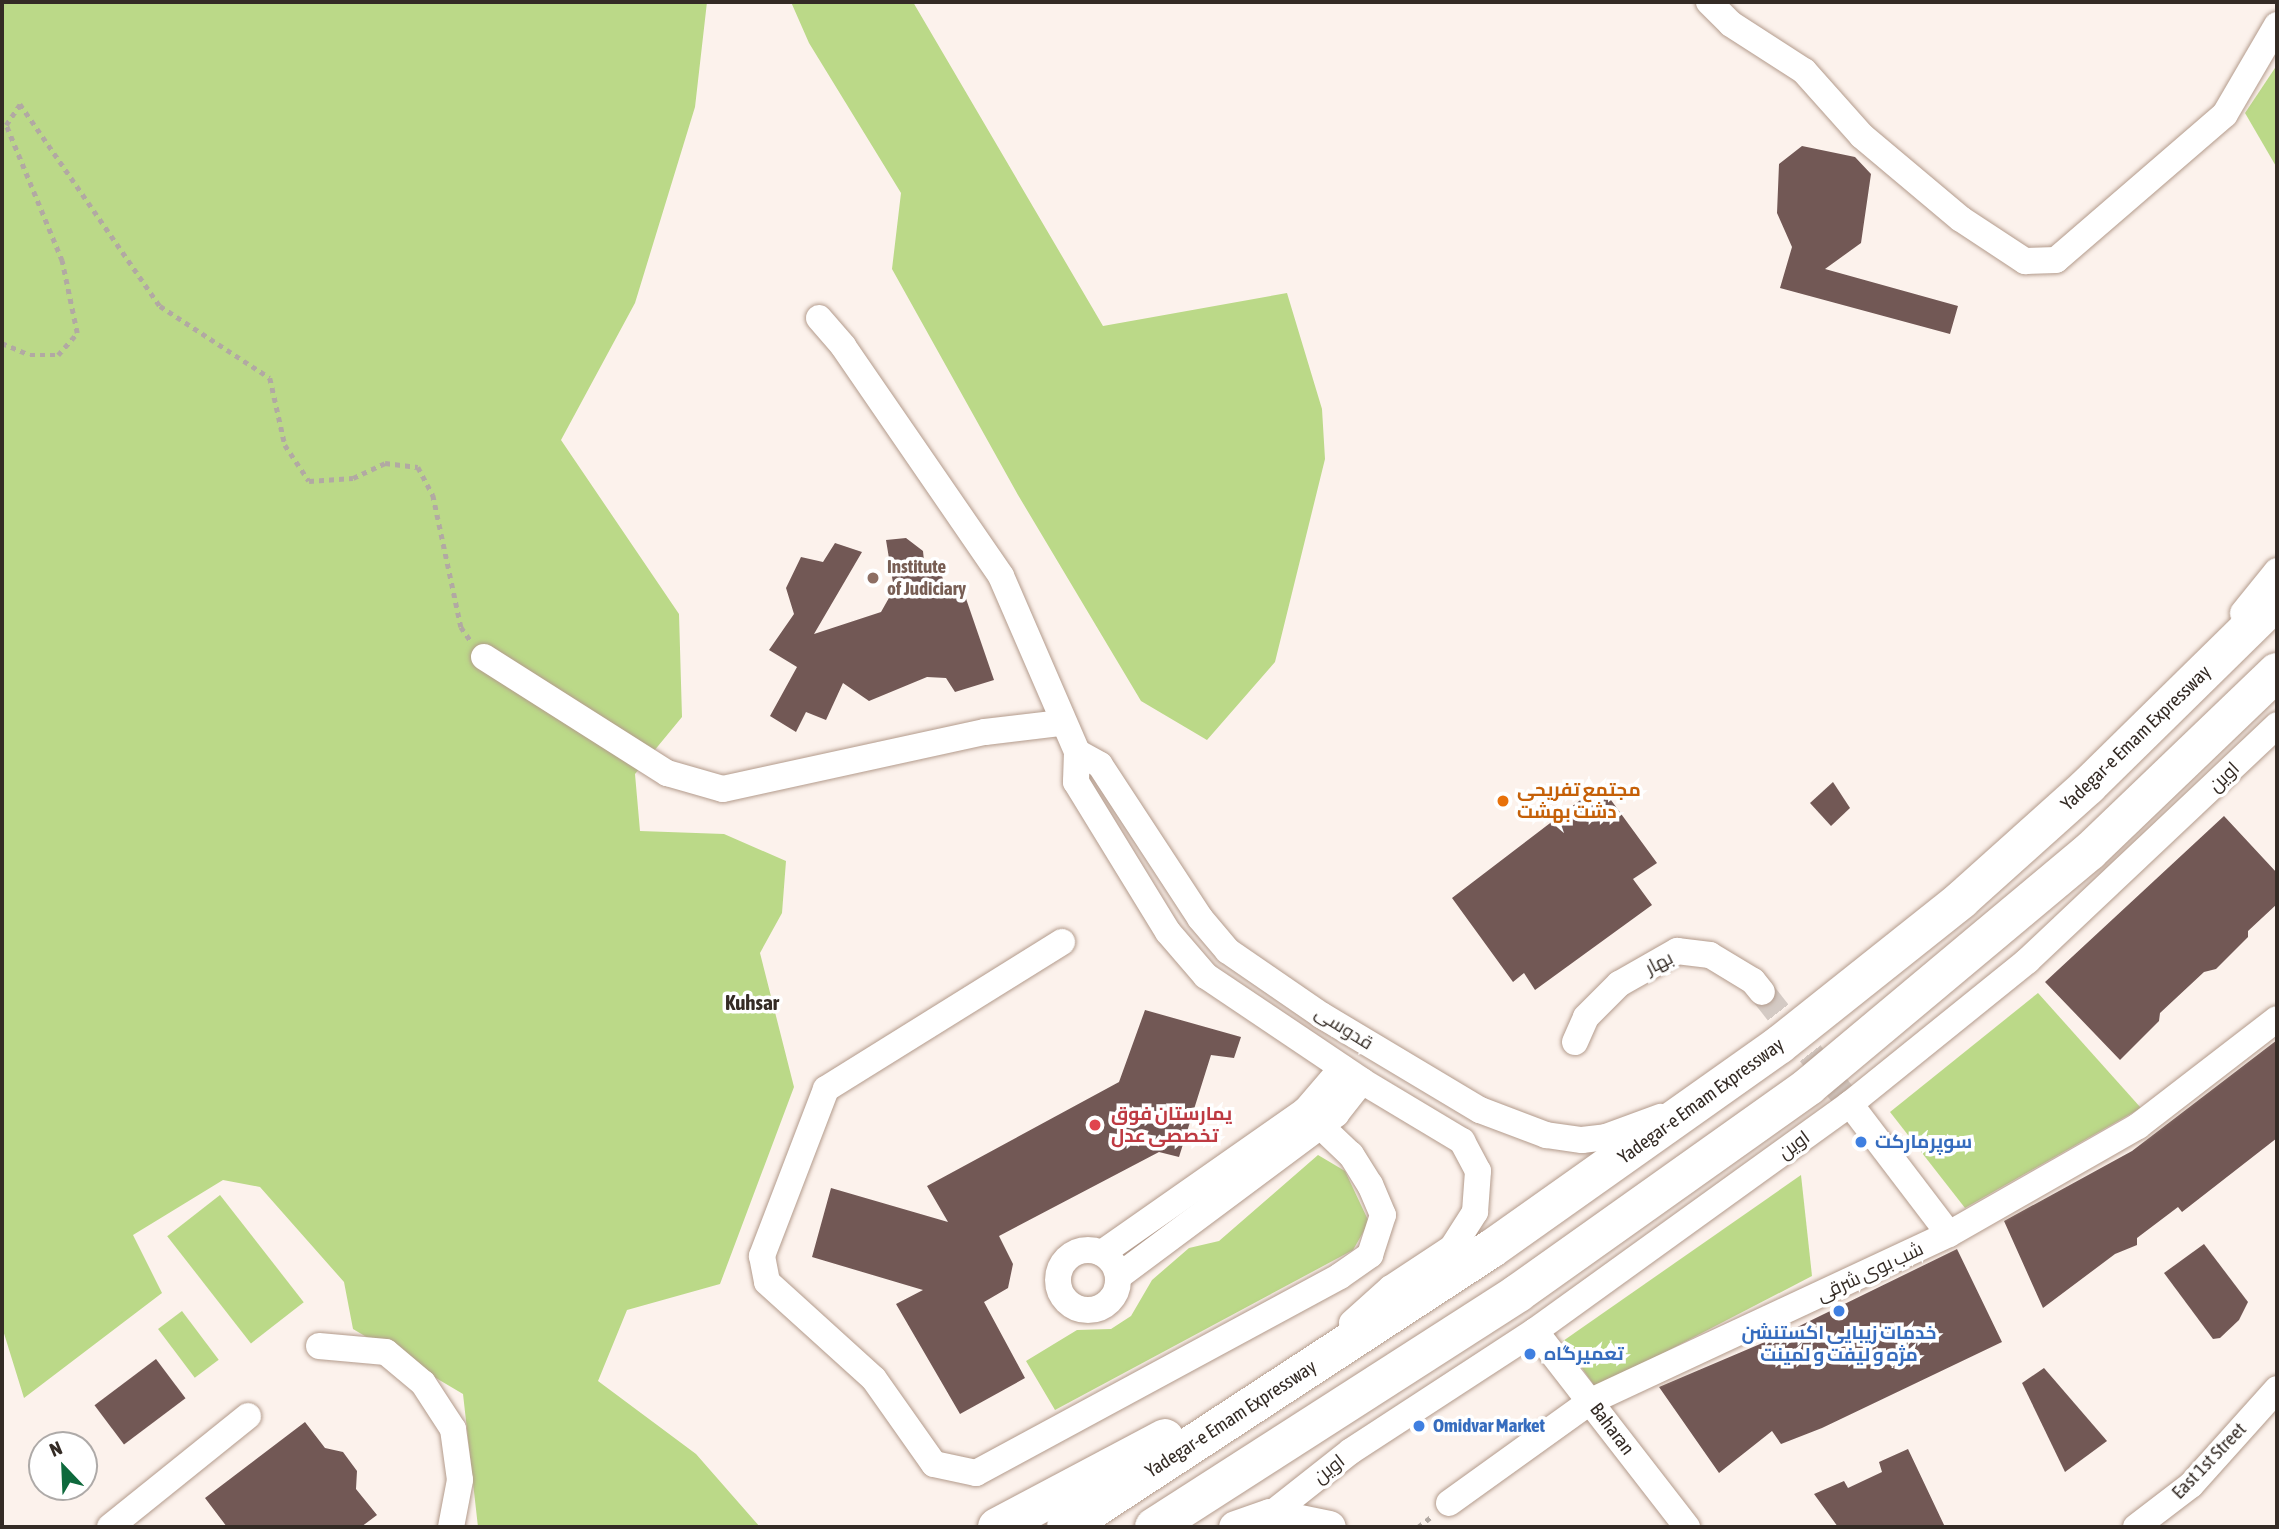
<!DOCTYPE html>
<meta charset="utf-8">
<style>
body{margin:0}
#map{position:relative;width:2279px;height:1529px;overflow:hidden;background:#fcf2ec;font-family:"Asap Condensed",Cairo,sans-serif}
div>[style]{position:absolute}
.green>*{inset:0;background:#bbd988;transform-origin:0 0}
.building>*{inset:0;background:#725855;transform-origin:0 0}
.minor-tunnel>*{height:26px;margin-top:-13px;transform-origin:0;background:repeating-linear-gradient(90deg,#d4cac4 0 26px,transparent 0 39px)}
.path>*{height:4.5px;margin-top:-2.25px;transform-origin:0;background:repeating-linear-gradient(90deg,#b2a9a3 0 5px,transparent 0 10px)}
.roads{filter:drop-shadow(0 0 2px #b39b8c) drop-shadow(0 0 2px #b39b8c)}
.minor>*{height:26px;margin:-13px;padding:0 13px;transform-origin:13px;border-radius:13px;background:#fff}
.minor>.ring{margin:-13px;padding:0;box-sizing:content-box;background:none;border:26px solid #fff;border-radius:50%}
.major>*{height:33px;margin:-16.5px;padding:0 16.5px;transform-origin:16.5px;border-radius:16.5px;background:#fff}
.highway>*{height:38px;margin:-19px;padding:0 19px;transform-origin:19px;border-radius:19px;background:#fff}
.dots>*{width:19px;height:19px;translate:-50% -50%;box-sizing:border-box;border:4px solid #fff;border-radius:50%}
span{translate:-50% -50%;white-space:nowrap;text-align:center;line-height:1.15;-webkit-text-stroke:7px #fff;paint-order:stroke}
.education-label{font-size:19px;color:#785e54;font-weight:700}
.left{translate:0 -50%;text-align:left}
.street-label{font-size:19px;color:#342b25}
.food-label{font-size:19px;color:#c56008;font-weight:700}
.health-label{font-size:19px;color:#be3a42;font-weight:700}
.shop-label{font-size:19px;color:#366cbe;font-weight:700}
.neighbourhood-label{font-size:21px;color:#342b25;font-weight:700}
.frame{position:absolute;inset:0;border:4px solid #342b25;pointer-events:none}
.north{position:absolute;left:28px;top:1431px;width:70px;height:70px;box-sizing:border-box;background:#fff;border:2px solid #aeaaa8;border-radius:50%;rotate:337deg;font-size:19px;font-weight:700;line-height:28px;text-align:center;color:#342b25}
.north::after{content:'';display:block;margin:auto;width:24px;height:32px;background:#0e693c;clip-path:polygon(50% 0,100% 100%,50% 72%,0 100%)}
</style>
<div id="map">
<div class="green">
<i style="clip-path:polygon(2px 2px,707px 2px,695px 107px,635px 303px,561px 440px,679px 614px,682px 717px,635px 774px,640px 831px,724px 834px,786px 861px,782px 913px,760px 953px,794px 1087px,720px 1284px,627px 1310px,598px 1381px,696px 1454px,760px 1527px,478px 1527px,463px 1394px,353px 1329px,344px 1282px,260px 1187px,223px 1180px,133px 1235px,162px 1293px,24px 1398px,2px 1327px)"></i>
<i style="clip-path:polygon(791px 2px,913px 2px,1103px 326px,1287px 293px,1322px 409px,1325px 459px,1275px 662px,1207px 740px,1141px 701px,1018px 495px,892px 269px,901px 193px,809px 43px)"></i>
<i style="clip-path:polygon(2277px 65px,2277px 168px,2245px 113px)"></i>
<i style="clip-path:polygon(2038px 993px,2141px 1108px,1965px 1208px,1890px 1112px)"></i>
<i style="clip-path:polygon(1318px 1155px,1345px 1171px,1369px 1222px,1353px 1250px,1055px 1410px,1026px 1361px,1077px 1330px,1111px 1329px,1131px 1316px,1152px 1280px,1189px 1248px,1219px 1241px)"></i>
<i style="clip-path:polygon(1801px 1175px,1812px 1276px,1596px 1388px,1563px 1341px)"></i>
<i style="left:220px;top:1195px;width:136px;height:67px;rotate:52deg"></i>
<i style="left:182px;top:1311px;width:61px;height:30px;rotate:53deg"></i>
</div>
<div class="building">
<i style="clip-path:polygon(1802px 146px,1855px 157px,1871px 174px,1861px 243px,1825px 269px,1958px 306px,1950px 334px,1780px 288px,1792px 247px,1777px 213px,1779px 164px)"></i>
<i style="clip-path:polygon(906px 538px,923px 551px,925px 571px,941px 570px,944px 585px,961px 584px,994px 680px,955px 692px,946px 678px,927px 677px,869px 701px,843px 683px,826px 720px,806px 712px,796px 732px,770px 716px,797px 667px,769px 650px,794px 614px,786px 588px,801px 557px,823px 562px,835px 543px,862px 552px,814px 634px,881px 612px,894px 589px,886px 540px)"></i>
<i style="clip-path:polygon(1833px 782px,1850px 808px,1831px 826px,1810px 803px)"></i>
<i style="clip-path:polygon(1600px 785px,1657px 863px,1633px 879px,1652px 905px,1535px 990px,1524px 973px,1513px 982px,1452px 898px)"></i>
<i style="clip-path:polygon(2224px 816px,2277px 873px,2277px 904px,2248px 931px,2248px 937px,2216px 969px,2204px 972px,2160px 1013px,2159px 1021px,2120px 1060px,2045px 982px)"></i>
<i style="clip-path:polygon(1145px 1010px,1241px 1037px,1234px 1058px,1211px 1055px,1179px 1157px,1159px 1152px,999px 1236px,1013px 1264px,1008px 1288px,984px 1302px,1025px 1378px,960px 1414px,896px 1304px,923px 1290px,812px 1257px,831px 1188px,948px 1222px,927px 1186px,1119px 1082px)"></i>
<i style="clip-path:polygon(2277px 1040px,2277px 1138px,2182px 1212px,2178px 1207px,2137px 1238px,2137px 1245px,2115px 1254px,2043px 1308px,2004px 1221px,2132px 1151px)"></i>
<i style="clip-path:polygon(2204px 1244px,2248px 1302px,2239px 1320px,2220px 1338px,2213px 1339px,2164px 1273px)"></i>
<i style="clip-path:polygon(1957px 1249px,2002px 1342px,1822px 1428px,1781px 1444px,1772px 1431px,1719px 1473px,1659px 1387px,1779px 1336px)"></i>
<i style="left:156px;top:1359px;width:49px;height:77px;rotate:53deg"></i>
<i style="clip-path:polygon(2044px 1368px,2107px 1441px,2065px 1472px,2022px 1383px)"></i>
<i style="clip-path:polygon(305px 1422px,325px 1448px,343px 1452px,357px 1471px,356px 1489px,377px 1515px,361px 1527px,227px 1527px,205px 1498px)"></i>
<i style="clip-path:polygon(1908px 1449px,1945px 1527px,1838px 1527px,1814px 1494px,1844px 1481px,1848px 1488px,1882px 1472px,1879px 1462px)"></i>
</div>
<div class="minor-tunnel">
<i style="left:1762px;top:992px;width:142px;rotate:51.8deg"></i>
</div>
<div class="path">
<i style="left:2px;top:343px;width:30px;rotate:23deg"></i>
<i style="left:30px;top:355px;width:28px"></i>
<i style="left:58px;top:355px;width:29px;rotate:-49deg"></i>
<i style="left:77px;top:333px;width:74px;rotate:-101.8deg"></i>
<i style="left:62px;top:261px;width:147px;rotate:-112.4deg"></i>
<i style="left:6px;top:125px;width:25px;rotate:-56deg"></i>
<i style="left:20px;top:104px;width:246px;rotate:55.3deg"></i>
<i style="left:160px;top:306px;width:131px;rotate:33.2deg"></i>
<i style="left:270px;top:378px;width:69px;rotate:77.4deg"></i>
<i style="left:285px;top:445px;width:43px;rotate:56.3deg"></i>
<i style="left:309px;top:481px;width:44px;rotate:-3.9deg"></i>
<i style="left:353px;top:478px;width:35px;rotate:-25deg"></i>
<i style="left:385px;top:463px;width:33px;rotate:7deg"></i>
<i style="left:418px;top:467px;width:32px;rotate:62deg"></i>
<i style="left:433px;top:495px;width:135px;rotate:78deg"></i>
<i style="left:461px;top:627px;width:16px;rotate:55deg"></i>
<i style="left:1418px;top:1527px;width:16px;rotate:-38deg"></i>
</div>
<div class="roads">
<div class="minor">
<i style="left:1709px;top:2px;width:31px;rotate:45deg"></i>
<i style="left:1731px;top:24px;width:87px;rotate:32.8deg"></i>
<i style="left:1804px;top:71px;width:87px;rotate:48.3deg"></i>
<i style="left:1862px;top:136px;width:129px;rotate:40deg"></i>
<i style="left:1961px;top:219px;width:77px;rotate:33.3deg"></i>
<i style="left:2025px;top:261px;width:31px;rotate:-2deg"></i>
<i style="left:2056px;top:260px;width:223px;rotate:-40.8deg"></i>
<i style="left:2225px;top:114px;width:103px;rotate:-59.7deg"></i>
<i style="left:819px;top:318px;width:37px;rotate:49deg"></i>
<i style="left:843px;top:346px;width:279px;rotate:55.5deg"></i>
<i style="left:1001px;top:576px;width:192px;rotate:66.6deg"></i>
<i style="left:1077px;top:752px;width:30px;rotate:92deg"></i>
<i style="left:1076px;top:782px;width:176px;rotate:58.5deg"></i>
<i style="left:1168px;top:932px;width:58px;rotate:49.2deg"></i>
<i style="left:1206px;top:976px;width:188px;rotate:33.9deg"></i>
<i style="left:1362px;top:1081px;width:117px;rotate:31deg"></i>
<i style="left:2243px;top:613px;width:54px;rotate:-51deg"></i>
<i style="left:484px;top:657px;width:217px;rotate:32.4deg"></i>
<i style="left:667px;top:773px;width:58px;rotate:15.9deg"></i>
<i style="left:723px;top:789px;width:268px;rotate:-12.3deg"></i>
<i style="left:985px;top:732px;width:77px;rotate:-6.8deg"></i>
<i style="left:1077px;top:752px;width:26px;rotate:29deg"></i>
<i style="left:1100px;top:765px;width:183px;rotate:56.8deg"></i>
<i style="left:1200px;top:918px;width:43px;rotate:49.7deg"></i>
<i style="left:1228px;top:951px;width:113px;rotate:34.5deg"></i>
<i style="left:1321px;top:1015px;width:185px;rotate:30.9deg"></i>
<i style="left:1480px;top:1110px;width:71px;rotate:20.7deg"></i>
<i style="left:1546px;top:1135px;width:36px;rotate:8deg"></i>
<i style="left:1582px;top:1140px;width:24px;rotate:-7deg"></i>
<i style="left:1606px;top:1137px;width:58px;rotate:-20.3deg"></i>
<i style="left:1062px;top:942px;width:278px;rotate:148.1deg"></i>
<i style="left:826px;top:1089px;width:179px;rotate:111deg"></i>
<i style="left:762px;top:1256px;width:26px;rotate:79deg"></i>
<i style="left:767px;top:1282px;width:144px;rotate:42.2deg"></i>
<i style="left:874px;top:1379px;width:104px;rotate:54.8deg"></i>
<i style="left:934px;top:1464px;width:43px;rotate:12.1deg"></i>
<i style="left:976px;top:1473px;width:414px;rotate:-28.4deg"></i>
<i style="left:1340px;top:1276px;width:37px;rotate:-35deg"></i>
<i style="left:1370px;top:1255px;width:42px;rotate:-72deg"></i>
<i style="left:1383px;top:1215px;width:33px;rotate:-113deg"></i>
<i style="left:1370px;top:1185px;width:36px;rotate:-122deg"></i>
<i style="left:1351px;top:1155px;width:64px;rotate:-136.3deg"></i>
<i style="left:1575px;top:1042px;width:27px;rotate:-66deg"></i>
<i style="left:1586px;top:1017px;width:47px;rotate:-45deg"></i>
<i style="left:1619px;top:984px;width:67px;rotate:-29.6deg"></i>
<i style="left:1677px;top:951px;width:33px;rotate:7deg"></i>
<i style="left:1710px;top:955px;width:50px;rotate:31.2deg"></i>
<i style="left:1753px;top:981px;width:14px;rotate:51deg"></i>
<i style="left:1850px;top:1104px;width:163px;rotate:52.7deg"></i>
<i class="ring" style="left:1058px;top:1250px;width:34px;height:34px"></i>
<i style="left:1102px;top:1253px;width:248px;rotate:-35deg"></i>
<i style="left:1305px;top:1111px;width:57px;rotate:-49.3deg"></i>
<i style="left:1119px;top:1276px;width:271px;rotate:-36.7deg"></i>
<i style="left:1336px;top:1114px;width:42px;rotate:-51.8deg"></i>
<i style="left:1352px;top:1323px;width:52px;rotate:-41.9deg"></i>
<i style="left:1391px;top:1288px;width:73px;rotate:-33.3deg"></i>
<i style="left:1452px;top:1248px;width:43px;rotate:-57.4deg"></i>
<i style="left:1475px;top:1212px;width:41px;rotate:-85.8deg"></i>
<i style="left:1478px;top:1171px;width:34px;rotate:-118deg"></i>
<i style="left:1535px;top:1331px;width:248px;rotate:52.2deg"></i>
<i style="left:319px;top:1346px;width:67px;rotate:5.1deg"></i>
<i style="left:386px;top:1352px;width:48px;rotate:40deg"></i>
<i style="left:423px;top:1383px;width:55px;rotate:56.9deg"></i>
<i style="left:453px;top:1429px;width:51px;rotate:82.2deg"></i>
<i style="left:460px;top:1480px;width:48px;rotate:100.8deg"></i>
<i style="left:1449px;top:1503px;width:175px;rotate:-35.7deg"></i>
<i style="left:1591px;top:1401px;width:395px;rotate:-25deg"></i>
<i style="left:1949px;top:1234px;width:218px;rotate:-29.7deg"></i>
<i style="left:2138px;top:1126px;width:175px;rotate:-37.6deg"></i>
<i style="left:1270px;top:1515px;width:103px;rotate:-38.3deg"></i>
<i style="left:1351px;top:1451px;width:220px;rotate:-33.1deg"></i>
<i style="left:1535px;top:1331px;width:388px;rotate:-35.8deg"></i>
<i style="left:1850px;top:1104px;width:228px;rotate:-38.9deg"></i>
<i style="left:2027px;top:961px;width:344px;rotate:-43.3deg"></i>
<i style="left:110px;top:1527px;width:177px;rotate:-38.8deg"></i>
<i style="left:2136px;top:1527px;width:69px;rotate:-37.4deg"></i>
<i style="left:2191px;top:1485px;width:129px;rotate:-48.1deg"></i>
</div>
<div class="major">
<i style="left:1235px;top:1527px;width:37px;rotate:-19deg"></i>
<i style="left:1270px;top:1515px;width:60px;rotate:11.5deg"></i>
</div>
<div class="highway">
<i style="left:997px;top:1527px;width:190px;rotate:-27.9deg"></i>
<i style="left:1066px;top:1527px;width:508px;rotate:-33.19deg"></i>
<i style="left:1491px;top:1249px;width:353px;rotate:-35.3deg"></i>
<i style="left:1779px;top:1045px;width:233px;rotate:-38.5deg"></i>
<i style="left:1961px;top:900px;width:171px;rotate:-41.9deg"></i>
<i style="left:2088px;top:786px;width:265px;rotate:-44.5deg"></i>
<i style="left:1154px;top:1527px;width:433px;rotate:-32.7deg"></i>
<i style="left:1518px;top:1293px;width:357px;rotate:-35.4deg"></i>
<i style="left:1809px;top:1086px;width:365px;rotate:-39.9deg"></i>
<i style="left:2089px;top:852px;width:260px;rotate:-43.8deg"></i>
</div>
</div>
<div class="dots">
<i style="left:873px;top:578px;background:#8d6e63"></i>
<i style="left:1503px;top:801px;background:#e8710a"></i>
<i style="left:1095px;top:1125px;background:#e0444e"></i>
<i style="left:1861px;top:1142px;background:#3f7fe0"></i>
<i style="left:1839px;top:1311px;background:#3f7fe0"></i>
<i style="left:1530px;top:1354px;background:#3f7fe0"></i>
<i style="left:1419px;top:1426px;background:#3f7fe0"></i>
</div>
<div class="education-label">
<span class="left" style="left:887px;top:578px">Institute<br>of Judiciary</span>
</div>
<div class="street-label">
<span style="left:2136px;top:738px;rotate:-44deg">Yadegar-e Emam Expressway</span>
<span style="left:2224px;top:777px;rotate:-44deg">اوین</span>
<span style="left:1659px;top:963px;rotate:-27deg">بهار</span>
<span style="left:1344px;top:1028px;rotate:32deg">قدوسی</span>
<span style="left:1701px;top:1101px;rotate:-36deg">Yadegar-e Emam Expressway</span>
<span style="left:1794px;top:1145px;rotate:-36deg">اوین</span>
<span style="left:1870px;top:1272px;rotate:-25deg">شب بوی شرقی</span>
<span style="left:1231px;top:1419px;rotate:-33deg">Yadegar-e Emam Expressway</span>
<span style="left:1612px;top:1429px;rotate:53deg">Baharan</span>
<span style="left:2209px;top:1461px;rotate:-46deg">East 1st Street</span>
<span style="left:1329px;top:1469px;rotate:-38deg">اوین</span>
</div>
<div class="food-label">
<span class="left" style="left:1517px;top:801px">مجتمع تفریحی<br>دشت بهشت</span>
</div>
<div class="health-label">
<span class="left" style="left:1111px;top:1125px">یمارستان فوق<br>تخصصی عدل</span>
</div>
<div class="shop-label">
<span class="left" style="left:1875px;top:1142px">سوپرمارکت</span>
<span style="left:1839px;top:1344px">خدمات زیبایی اکستنشن<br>مژه و لیفت و لمینت</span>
<span class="left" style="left:1544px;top:1354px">تعمیرگاه</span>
<span class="left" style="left:1433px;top:1426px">Omidvar Market</span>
</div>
<div class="neighbourhood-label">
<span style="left:752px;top:1002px">Kuhsar</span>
</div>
<div class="frame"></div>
<div class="north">N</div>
</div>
